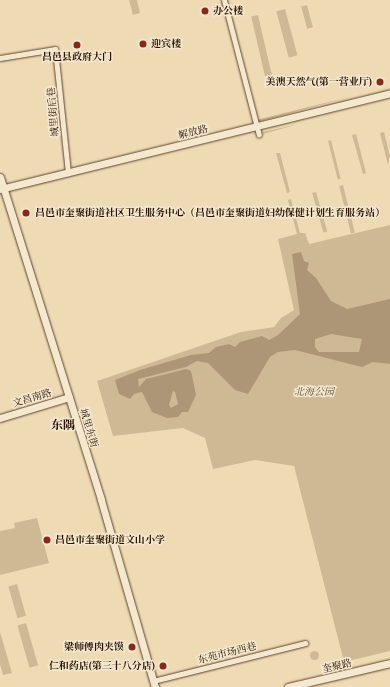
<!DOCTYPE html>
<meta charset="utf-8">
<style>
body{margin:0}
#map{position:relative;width:390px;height:687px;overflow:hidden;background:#efdbb3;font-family:"Libre Caslon Text","Noto Serif SC",serif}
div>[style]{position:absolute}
.green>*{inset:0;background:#ceb995;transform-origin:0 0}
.round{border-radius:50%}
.water>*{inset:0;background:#ac9676}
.roads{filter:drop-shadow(0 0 1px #5c442d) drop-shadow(0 0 1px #5c442d)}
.street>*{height:5px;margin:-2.5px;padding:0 2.5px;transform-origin:2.5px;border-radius:2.5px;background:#f5e8ce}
.secondary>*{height:7px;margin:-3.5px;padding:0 3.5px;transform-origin:3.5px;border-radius:3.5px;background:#f5e8ce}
.dots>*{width:11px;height:11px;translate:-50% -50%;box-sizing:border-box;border:2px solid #f5e8ce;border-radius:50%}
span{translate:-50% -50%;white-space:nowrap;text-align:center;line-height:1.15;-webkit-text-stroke:3px #f5e8ce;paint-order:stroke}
.poi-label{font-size:10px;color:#2b1100;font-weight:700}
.left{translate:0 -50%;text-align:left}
.right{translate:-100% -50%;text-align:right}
.street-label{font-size:10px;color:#2b1100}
.park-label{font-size:10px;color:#644c34;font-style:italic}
.quarter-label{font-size:12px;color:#2b1100;font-weight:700}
</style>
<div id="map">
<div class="green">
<i style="clip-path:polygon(129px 0,137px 0,140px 13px,133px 15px)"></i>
<i style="left:307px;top:5px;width:23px;height:6px;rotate:75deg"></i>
<i style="left:285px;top:9px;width:48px;height:9px;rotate:75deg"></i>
<i style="left:258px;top:15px;width:67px;height:7px;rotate:77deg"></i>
<i style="clip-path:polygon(349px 97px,258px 122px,256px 120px)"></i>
<i style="clip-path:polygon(299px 124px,263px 134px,262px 132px,263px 132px)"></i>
<i style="clip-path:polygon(384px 132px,390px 156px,388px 165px,380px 133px)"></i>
<i style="clip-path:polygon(356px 134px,366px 173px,363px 174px,352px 135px)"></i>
<i style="left:331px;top:140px;width:40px;height:3px;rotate:76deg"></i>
<i style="clip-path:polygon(276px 153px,280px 153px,290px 192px,287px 193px)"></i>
<i style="left:343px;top:185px;width:49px;height:4px;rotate:76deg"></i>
<i style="left:316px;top:192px;width:41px;height:4px;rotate:74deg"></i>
<i style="clip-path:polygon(291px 199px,300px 233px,305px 233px,309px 244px,390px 225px,390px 651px,344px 662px,294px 466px,255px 460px,213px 469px,205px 438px,183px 428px,113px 436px,97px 381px,241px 332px,274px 327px,281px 318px,294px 310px,278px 239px,297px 234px,288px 200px)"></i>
<i style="clip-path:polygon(37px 518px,49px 563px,0 575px,0 531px,15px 528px,14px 523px)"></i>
<i style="left:17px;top:584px;width:33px;height:9px;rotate:74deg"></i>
<i style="left:26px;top:623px;width:44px;height:9px;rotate:74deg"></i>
<i style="clip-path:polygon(0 632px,12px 673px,3px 675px,0 664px)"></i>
<i class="round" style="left:309.5px;top:650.5px;width:9px;height:9px"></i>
</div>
<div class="water">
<i style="clip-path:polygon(evenodd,301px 252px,304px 261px,309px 263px,307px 270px,316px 278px,331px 301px,347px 309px,390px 299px,390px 364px,373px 362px,362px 367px,295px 350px,278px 352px,270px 357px,248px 394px,235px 390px,208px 363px,197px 361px,186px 367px,138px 379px,139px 387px,146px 379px,186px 369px,191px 371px,196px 395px,188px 412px,182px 412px,178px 417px,167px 418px,152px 412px,142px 392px,134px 394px,130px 399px,119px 394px,115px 380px,140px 370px,191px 355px,209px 353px,216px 347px,229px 344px,235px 347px,240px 342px,262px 336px,269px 340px,278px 335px,300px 314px,292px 254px,301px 252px,331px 334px,362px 339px,359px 352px,319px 352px,315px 347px,315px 339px,331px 334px,301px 252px,173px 391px,175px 392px,178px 404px,171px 408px,169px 405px,173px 391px)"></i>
</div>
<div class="roads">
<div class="street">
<i style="left:224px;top:0;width:139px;rotate:75.5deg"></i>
<i style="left:0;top:58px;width:56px;rotate:-9.3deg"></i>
<i style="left:55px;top:49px;width:125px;rotate:84deg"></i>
<i style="left:153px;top:681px;width:157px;rotate:-14deg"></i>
</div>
<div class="secondary">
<i style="left:0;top:177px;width:338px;rotate:72.6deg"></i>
<i style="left:101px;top:500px;width:195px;rotate:73.9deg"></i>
<i style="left:0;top:189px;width:402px;rotate:-13.8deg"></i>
<i style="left:0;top:418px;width:72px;rotate:-16.9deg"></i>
<i style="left:288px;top:687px;width:105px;rotate:-13.2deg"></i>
</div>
</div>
<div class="dots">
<i style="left:205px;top:11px;background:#8f2418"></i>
<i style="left:143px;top:44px;background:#8f2418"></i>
<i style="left:77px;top:45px;background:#8f2418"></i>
<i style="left:380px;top:82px;background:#8f2418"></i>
<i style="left:26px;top:213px;background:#8f2418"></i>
<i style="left:47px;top:540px;background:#8f2418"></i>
<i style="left:132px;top:647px;background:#8f2418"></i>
<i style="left:163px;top:666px;background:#8f2418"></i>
</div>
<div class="poi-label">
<span class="left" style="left:213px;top:11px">办公楼</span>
<span class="left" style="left:151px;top:44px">迎宾楼</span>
<span style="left:77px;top:57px">昌邑县政府大门</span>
<span class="right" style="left:372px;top:82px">美澳天然气(第一营业厅)</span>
<span class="left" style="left:35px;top:213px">昌邑市奎聚街道社区卫生服务中心（昌邑市奎聚街道妇幼保健计划生育服务站）</span>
<span class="left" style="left:55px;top:540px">昌邑市奎聚街道文山小学</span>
<span class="right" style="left:124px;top:647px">梁师傅肉夹馍</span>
<span class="right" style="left:155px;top:666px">仁和药店(第三十八分店)</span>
</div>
<div class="street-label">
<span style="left:53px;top:112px;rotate:-95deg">城里街后巷</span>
<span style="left:193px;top:132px;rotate:-14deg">解放路</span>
<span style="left:32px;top:398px;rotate:-16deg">文昌南路</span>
<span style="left:89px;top:428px;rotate:73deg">城里东街</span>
<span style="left:227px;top:653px;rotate:-14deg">东苑市场西巷</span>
<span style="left:337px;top:666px;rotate:-13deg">奎聚路</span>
</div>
<div class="park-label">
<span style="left:314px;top:392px">北海公园</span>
</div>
<div class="quarter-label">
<span style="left:63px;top:425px">东隅</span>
</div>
</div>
